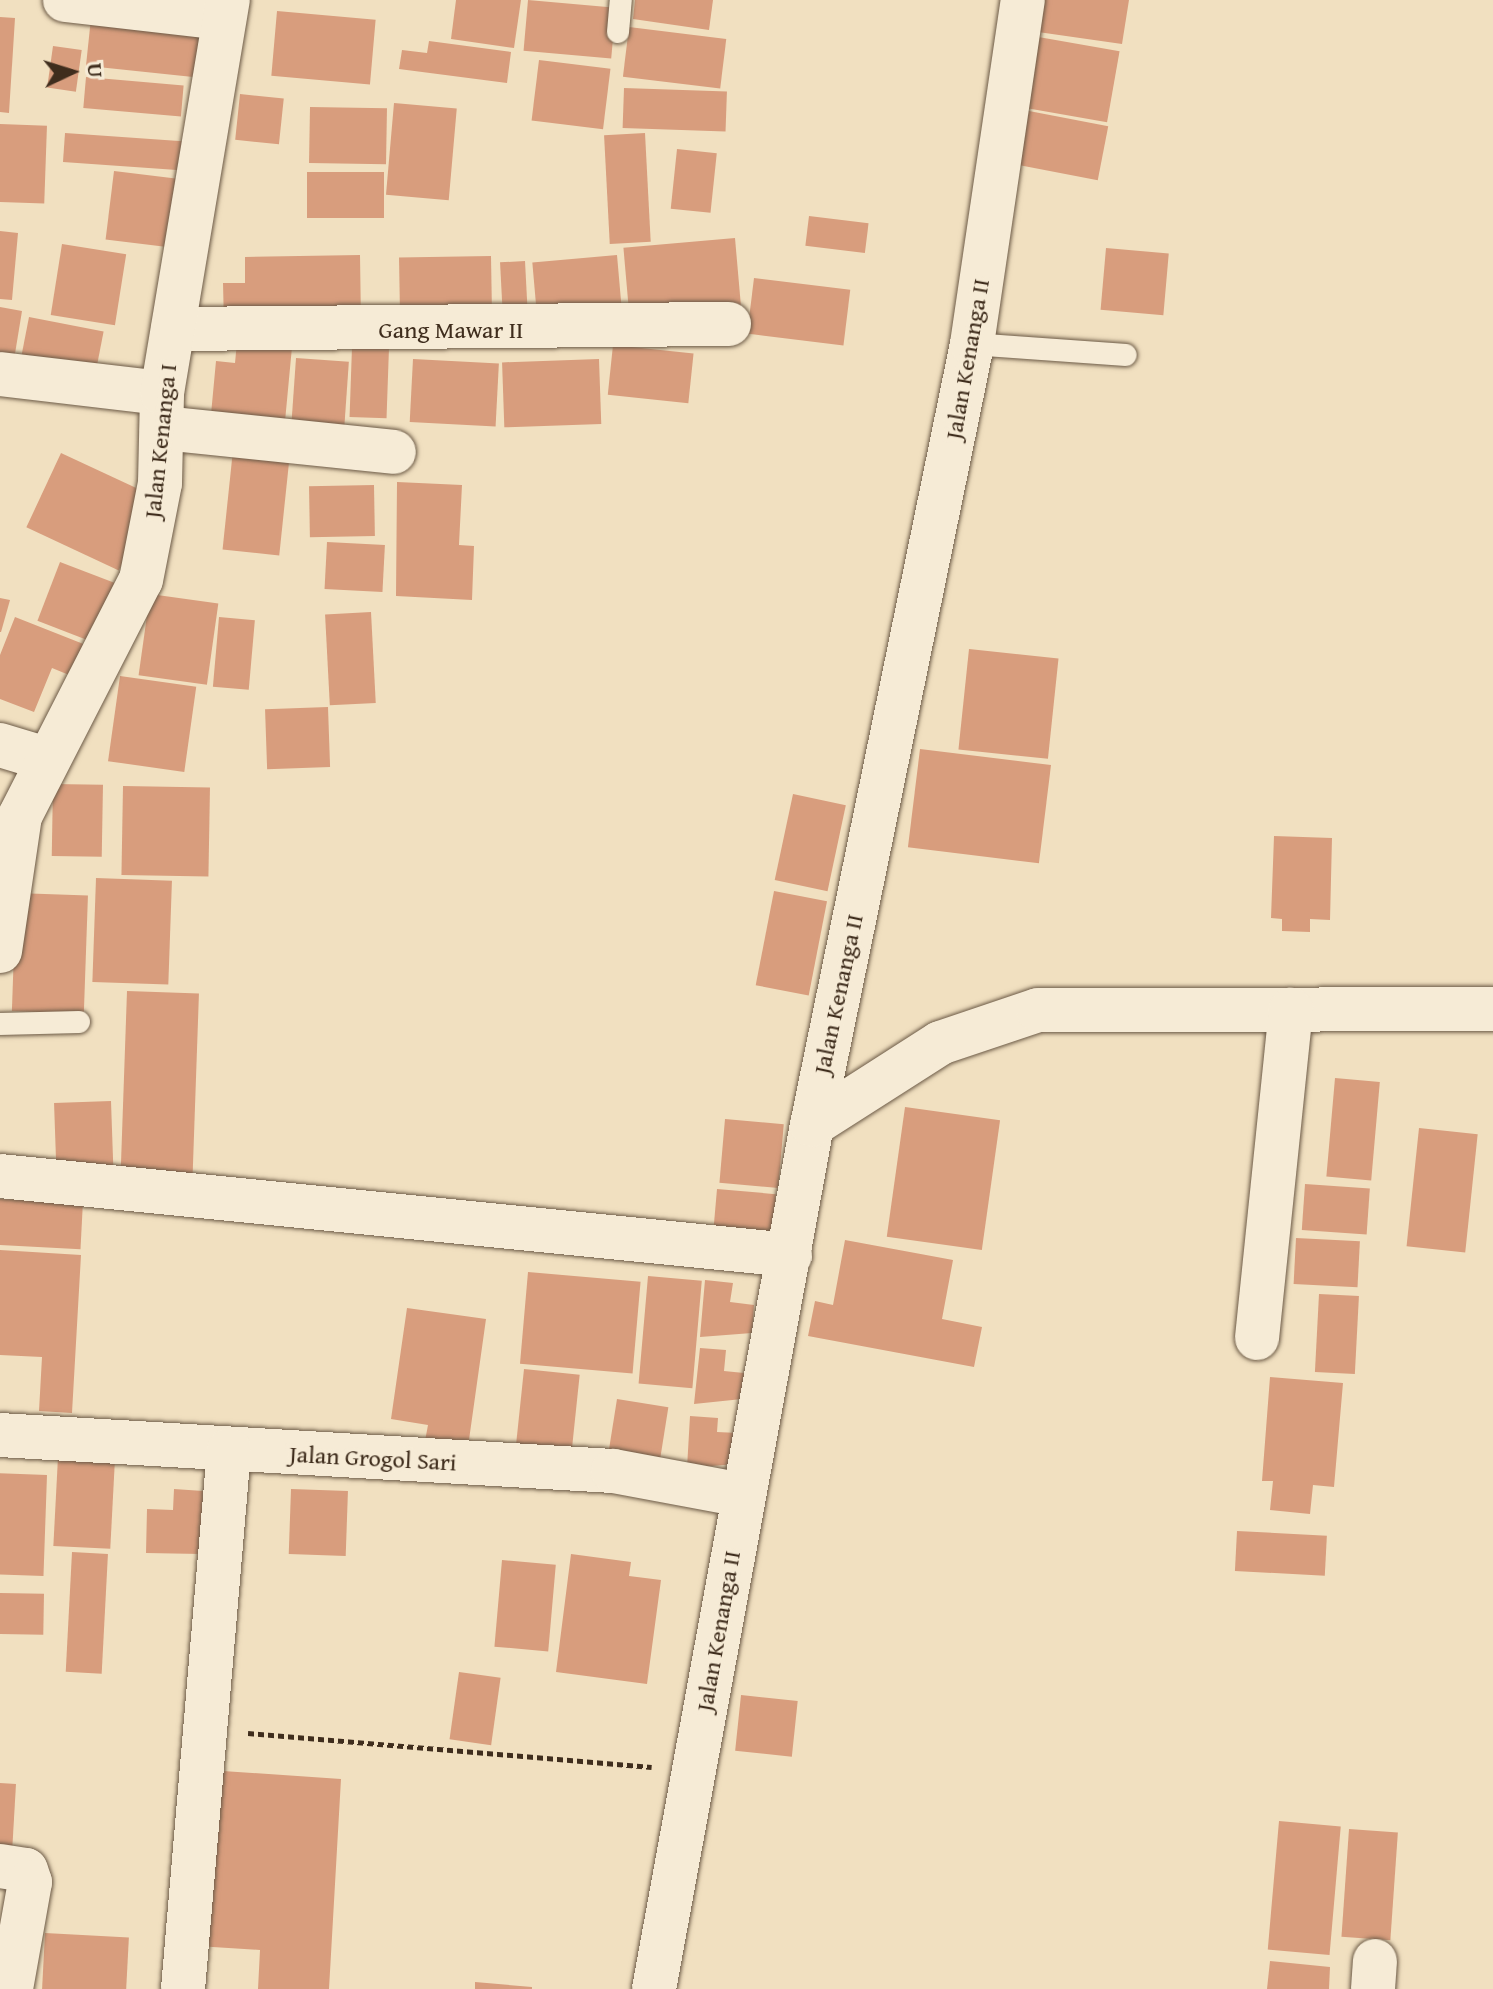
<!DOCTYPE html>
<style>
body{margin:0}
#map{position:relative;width:1493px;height:1989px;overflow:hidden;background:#f1e0c0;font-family:"Gentium Book Plus",serif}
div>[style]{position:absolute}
.building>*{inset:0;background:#d89d7d;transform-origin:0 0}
.path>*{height:5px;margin-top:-2.5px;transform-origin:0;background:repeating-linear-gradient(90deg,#3f2d1d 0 6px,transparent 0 10px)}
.roads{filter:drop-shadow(0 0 2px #6c5a46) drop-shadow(0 0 2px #6c5a46)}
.service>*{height:22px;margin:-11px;padding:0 11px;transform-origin:11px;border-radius:11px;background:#f6ebd6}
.minor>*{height:44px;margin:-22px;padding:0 22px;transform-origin:22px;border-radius:22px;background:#f6ebd6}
span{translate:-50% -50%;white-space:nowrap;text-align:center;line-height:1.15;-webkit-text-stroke:8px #f6ebd6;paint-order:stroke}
.street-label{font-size:24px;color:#3f2d1d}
.north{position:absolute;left:32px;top:32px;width:80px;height:80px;-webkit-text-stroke:6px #f6ebd6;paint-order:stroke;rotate:86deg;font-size:22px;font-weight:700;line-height:32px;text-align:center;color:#3f2d1d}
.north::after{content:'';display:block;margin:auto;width:28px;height:36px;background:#3f2d1d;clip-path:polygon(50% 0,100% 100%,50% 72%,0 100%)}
</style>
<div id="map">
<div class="building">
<i style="clip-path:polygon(456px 0,521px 0,514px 48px,451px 39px)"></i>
<i style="left:528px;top:0;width:88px;height:51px;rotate:5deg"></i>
<i style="clip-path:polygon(635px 0,713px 0,709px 30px,633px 19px)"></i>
<i style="clip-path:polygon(1035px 0,1129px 0,1122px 44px,1031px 31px)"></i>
<i style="left:277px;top:11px;width:99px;height:65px;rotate:5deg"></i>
<i style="clip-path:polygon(0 17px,15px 18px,9px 113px,0 112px)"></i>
<i style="left:91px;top:18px;width:122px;height:48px;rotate:6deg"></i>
<i style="left:629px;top:27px;width:98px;height:50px;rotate:7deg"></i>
<i style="left:1027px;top:35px;width:94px;height:72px;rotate:10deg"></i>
<i style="clip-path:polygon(429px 41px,511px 52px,507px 83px,399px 69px,402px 50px,427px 53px)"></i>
<i style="left:53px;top:46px;width:29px;height:42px;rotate:8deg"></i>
<i style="left:539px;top:60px;width:72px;height:61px;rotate:7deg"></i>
<i style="left:86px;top:77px;width:98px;height:31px;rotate:5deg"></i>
<i style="left:624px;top:88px;width:103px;height:40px;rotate:2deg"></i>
<i style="left:240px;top:94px;width:44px;height:46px;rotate:6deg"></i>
<i style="left:394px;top:103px;width:63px;height:92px;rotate:5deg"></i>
<i style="left:310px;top:107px;width:77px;height:56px;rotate:1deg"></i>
<i style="left:1014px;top:108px;width:96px;height:55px;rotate:11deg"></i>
<i style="left:0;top:124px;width:47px;height:78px;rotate:2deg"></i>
<i style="left:65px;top:133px;width:125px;height:29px;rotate:4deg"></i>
<i style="left:645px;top:133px;width:109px;height:41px;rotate:87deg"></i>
<i style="left:677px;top:149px;width:40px;height:60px;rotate:6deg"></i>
<i style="left:114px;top:171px;width:64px;height:69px;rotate:7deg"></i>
<i style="left:307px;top:172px;width:77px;height:46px"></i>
<i style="left:809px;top:216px;width:60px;height:30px;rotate:7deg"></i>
<i style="clip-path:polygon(0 231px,18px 233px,12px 300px,0 299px)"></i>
<i style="left:735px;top:238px;width:72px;height:112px;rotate:85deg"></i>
<i style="left:62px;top:244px;width:65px;height:72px;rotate:9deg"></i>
<i style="left:1106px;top:248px;width:63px;height:62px;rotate:5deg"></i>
<i style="clip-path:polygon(360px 255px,361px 323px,224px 325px,223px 283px,245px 283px,245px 257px)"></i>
<i style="left:617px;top:255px;width:63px;height:85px;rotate:85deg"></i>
<i style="left:491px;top:256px;width:65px;height:92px;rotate:89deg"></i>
<i style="left:525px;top:261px;width:65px;height:25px;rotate:87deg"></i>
<i style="left:754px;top:278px;width:97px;height:56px;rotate:7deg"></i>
<i style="clip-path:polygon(0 307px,22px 311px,12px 372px,0 370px)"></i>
<i style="left:29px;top:317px;width:76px;height:53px;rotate:11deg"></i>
<i style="clip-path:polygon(237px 342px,292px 347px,284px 432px,210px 425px,216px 361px,235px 363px)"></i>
<i style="left:613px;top:345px;width:81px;height:50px;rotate:6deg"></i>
<i style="left:352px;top:347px;width:37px;height:70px;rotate:2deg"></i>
<i style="left:296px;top:358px;width:53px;height:70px;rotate:4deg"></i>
<i style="left:413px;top:359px;width:86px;height:63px;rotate:3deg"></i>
<i style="left:599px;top:359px;width:65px;height:97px;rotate:88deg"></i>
<i style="left:233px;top:450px;width:57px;height:100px;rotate:6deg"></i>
<i style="left:61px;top:453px;width:102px;height:82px;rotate:25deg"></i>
<i style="clip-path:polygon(397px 482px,462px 485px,459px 545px,474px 546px,472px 600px,396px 596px)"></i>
<i style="left:374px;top:485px;width:51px;height:65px;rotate:89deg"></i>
<i style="left:327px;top:542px;width:58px;height:47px;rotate:3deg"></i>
<i style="left:60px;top:562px;width:63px;height:63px;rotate:21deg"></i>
<i style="left:150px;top:594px;width:69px;height:82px;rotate:8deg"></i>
<i style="clip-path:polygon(0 598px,10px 600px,1px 632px,0 632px)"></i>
<i style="left:371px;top:612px;width:91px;height:46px;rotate:87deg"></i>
<i style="clip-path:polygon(15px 617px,91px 647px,79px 679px,52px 668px,34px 712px,0 699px,0 655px)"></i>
<i style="left:219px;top:617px;width:36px;height:70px;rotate:5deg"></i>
<i style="left:969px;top:649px;width:90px;height:101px;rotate:6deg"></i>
<i style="left:120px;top:676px;width:77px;height:86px;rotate:8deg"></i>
<i style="left:328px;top:707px;width:60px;height:63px;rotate:88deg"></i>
<i style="left:920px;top:749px;width:132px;height:99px;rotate:7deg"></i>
<i style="left:53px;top:784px;width:50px;height:72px;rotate:1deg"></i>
<i style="left:123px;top:786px;width:87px;height:89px;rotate:1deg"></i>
<i style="left:793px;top:794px;width:54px;height:88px;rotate:12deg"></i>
<i style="clip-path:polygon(1274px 836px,1332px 838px,1330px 920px,1310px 919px,1310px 932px,1282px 931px,1282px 919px,1271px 918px)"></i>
<i style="left:96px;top:878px;width:76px;height:104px;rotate:2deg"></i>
<i style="left:774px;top:891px;width:54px;height:96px;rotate:11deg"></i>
<i style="left:16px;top:893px;width:72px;height:118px;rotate:2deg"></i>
<i style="left:127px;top:991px;width:72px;height:187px;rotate:2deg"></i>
<i style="left:1335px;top:1078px;width:45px;height:99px;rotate:5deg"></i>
<i style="left:111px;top:1101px;width:75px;height:57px;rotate:88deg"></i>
<i style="left:905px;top:1107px;width:96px;height:131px;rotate:8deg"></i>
<i style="left:725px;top:1119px;width:59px;height:64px;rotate:5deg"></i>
<i style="left:1419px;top:1128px;width:59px;height:119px;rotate:6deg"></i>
<i style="left:1305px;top:1184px;width:65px;height:46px;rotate:4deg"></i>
<i style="left:717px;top:1189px;width:59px;height:48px;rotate:5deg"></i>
<i style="left:0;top:1199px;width:83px;height:46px;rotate:3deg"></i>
<i style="left:1296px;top:1238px;width:64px;height:46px;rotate:3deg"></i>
<i style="clip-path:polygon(845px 1240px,953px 1260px,942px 1319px,982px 1327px,974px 1367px,808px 1336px,815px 1301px,833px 1305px)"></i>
<i style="clip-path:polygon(0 1250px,81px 1255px,72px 1413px,39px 1411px,42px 1357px,0 1355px)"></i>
<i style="left:528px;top:1272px;width:113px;height:92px;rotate:5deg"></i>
<i style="left:648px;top:1276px;width:54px;height:108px;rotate:5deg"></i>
<i style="clip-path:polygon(705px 1280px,733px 1283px,730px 1302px,754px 1305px,752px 1333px,700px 1337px)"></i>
<i style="left:1319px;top:1294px;width:40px;height:78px;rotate:3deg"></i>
<i style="clip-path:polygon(407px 1308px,486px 1319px,468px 1447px,425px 1441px,428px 1425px,391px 1419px)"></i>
<i style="clip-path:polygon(700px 1348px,726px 1350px,724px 1371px,744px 1373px,742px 1399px,694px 1404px)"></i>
<i style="left:524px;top:1369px;width:56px;height:78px;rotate:6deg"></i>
<i style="clip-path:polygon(1270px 1377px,1343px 1383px,1334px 1487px,1313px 1485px,1310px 1514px,1270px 1510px,1273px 1481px,1262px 1481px)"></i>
<i style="left:617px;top:1399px;width:52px;height:51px;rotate:9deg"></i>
<i style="clip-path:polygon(690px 1416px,718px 1418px,717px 1432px,738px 1433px,736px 1464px,687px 1468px)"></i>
<i style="left:58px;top:1457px;width:57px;height:89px;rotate:3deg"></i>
<i style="left:47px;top:1475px;width:101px;height:47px;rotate:92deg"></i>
<i style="clip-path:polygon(174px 1489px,203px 1491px,201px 1554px,146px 1553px,147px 1509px,173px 1510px)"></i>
<i style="left:291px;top:1489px;width:57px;height:65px;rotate:2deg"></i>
<i style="left:1237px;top:1531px;width:90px;height:40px;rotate:3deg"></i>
<i style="left:72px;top:1552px;width:36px;height:120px;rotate:3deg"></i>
<i style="clip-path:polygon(571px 1554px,631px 1562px,629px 1576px,661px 1580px,647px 1684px,556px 1672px)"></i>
<i style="left:502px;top:1560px;width:54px;height:87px;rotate:5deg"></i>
<i style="left:0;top:1593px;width:44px;height:41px;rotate:1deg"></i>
<i style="left:459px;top:1672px;width:42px;height:68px;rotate:8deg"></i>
<i style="left:741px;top:1695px;width:57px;height:56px;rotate:6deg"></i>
<i style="clip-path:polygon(208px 1770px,341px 1779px,329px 1989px,258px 1989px,260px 1950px,197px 1946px)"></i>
<i style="clip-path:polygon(0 1783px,16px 1784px,12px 1853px,0 1852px)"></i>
<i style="left:1279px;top:1821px;width:62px;height:129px;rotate:5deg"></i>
<i style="left:1349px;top:1829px;width:49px;height:108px;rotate:4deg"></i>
<i style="left:45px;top:1933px;width:84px;height:56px;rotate:3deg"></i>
<i style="clip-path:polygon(1270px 1961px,1330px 1967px,1329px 1989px,1267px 1989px)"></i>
<i style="clip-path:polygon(475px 1982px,532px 1987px,532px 1989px,475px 1989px)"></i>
</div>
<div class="path">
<i style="left:248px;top:1733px;width:405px;rotate:4.8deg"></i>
</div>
<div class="roads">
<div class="service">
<i style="left:618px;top:32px;width:32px;rotate:-85deg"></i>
<i style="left:972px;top:344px;width:154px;rotate:4.1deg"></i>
<i style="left:0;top:1024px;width:79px;rotate:-1.5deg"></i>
</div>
<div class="minor">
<i style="left:65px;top:0;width:160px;rotate:6.5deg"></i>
<i style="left:173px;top:329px;width:556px;rotate:-0.52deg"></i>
<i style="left:0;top:374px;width:163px;rotate:6.7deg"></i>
<i style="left:162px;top:428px;width:233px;rotate:5.9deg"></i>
<i style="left:0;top:745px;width:45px;rotate:16.8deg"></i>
<i style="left:0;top:951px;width:136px;rotate:-81.6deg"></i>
<i style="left:20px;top:816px;width:265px;rotate:-62.9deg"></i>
<i style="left:141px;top:580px;width:99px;rotate:-78.9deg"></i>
<i style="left:160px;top:483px;width:90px;rotate:-88.7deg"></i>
<i style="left:162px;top:393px;width:399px;rotate:-80.5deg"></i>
<i style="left:812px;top:1125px;width:152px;rotate:-32.6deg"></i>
<i style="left:940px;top:1043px;width:103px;rotate:-18.6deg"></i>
<i style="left:1038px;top:1010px;width:455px;rotate:-0.1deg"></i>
<i style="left:0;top:1176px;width:794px;rotate:5.71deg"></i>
<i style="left:1257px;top:1338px;width:330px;rotate:-84.1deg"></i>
<i style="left:0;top:1435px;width:614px;rotate:3.36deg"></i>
<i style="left:613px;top:1471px;width:132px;rotate:10.5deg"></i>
<i style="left:0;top:1866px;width:26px;rotate:9deg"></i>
<i style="left:26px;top:1870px;width:13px;rotate:72deg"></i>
<i style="left:30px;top:1882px;width:109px;rotate:100.1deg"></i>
<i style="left:183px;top:1989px;width:541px;rotate:-85.12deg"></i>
<i style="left:654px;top:1989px;width:878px;rotate:-79.64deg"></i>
<i style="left:812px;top:1125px;width:797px;rotate:-78.42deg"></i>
<i style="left:972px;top:344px;width:348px;rotate:-81.6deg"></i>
<i style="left:1373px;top:1989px;width:28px;rotate:-86deg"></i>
</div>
</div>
<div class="street-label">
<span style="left:451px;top:330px">Gang Mawar II</span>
<span style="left:967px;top:359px;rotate:-80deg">Jalan Kenanga II</span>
<span style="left:160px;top:441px;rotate:-84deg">Jalan Kenanga I</span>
<span style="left:838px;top:994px;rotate:-78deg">Jalan Kenanga II</span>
<span style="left:373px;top:1458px;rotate:3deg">Jalan Grogol Sari</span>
<span style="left:718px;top:1631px;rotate:-80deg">Jalan Kenanga II</span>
</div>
<div class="north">U</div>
</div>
